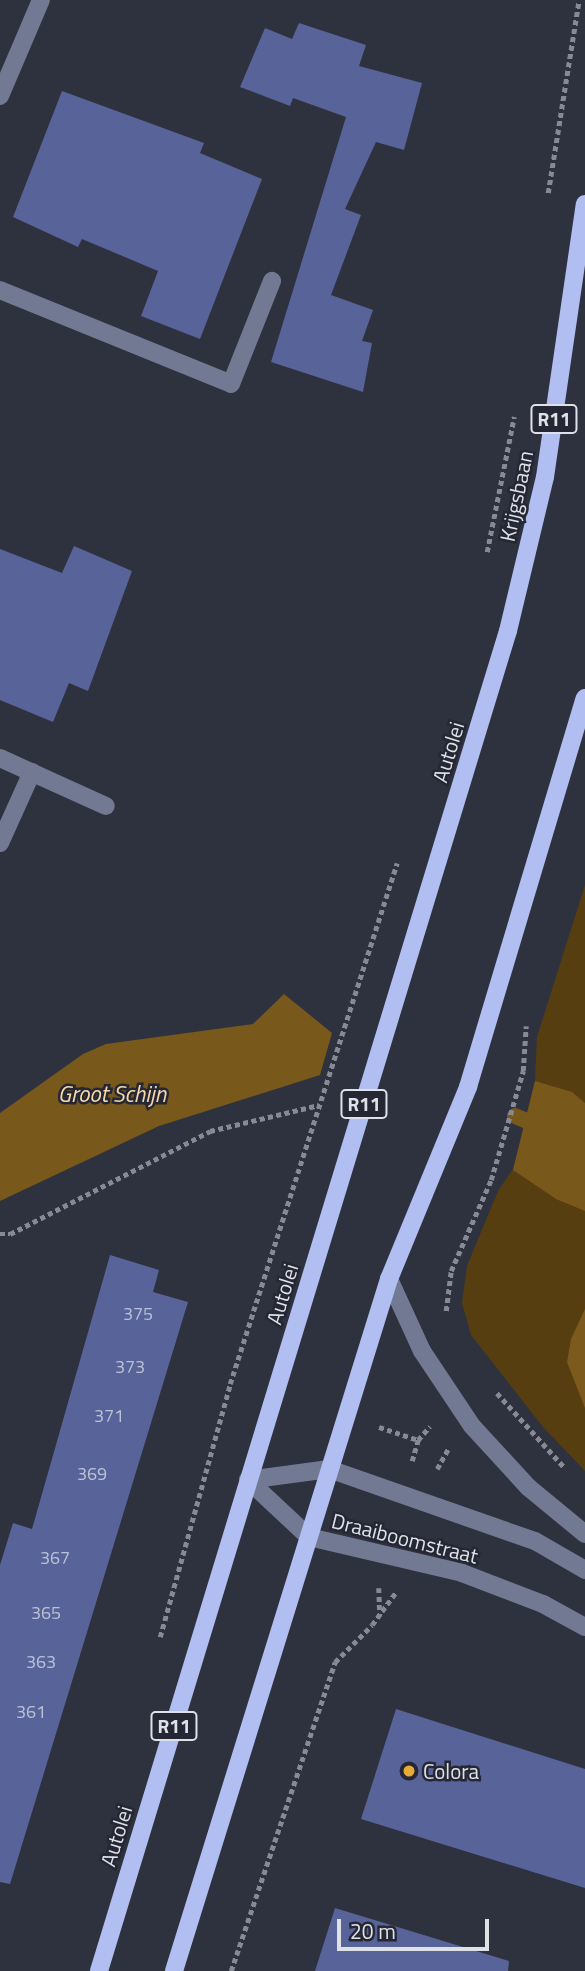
<!DOCTYPE html>
<style>
body{margin:0}
#map{position:relative;width:585px;height:1971px;overflow:hidden;background:#2e323e;font-family:"Titillium Web",sans-serif}
div>[style]{position:absolute}
.green>*{inset:0;background:#573e11}
.forest>*{inset:0;background:#7c5a1e}
.water>*{inset:0;background:#79581b}
.stream>*{height:16px;margin:-8px;padding:0 8px;transform-origin:8px;border-radius:8px;background:#79581b}
.building>*{inset:0;background:#576399}
.path>*{height:4.5px;margin-top:-2.25px;transform-origin:0;background:repeating-linear-gradient(90deg,#878a94 0 5px,transparent 0 8.5px)}
.minor>*{height:18px;margin:-9px;padding:0 9px;transform-origin:9px;border-radius:9px;background:#727992}
.major>*{height:18px;margin:-9px;padding:0 9px;transform-origin:9px;border-radius:9px;background:#b1bef1}
.dots>*{width:19px;height:19px;translate:-50% -50%;box-sizing:border-box;border:4px solid #252834;border-radius:50%}
span{translate:-50% -50%;white-space:nowrap;text-align:center;line-height:1.15;-webkit-text-stroke:5px #252834;paint-order:stroke}
.number-label{font-size:18px;color:#bdc2d5}
.number-label span{-webkit-text-stroke-width:0}
.shield-label span{padding:2px 5px;background:#252834;border:2px solid;border-radius:5px;-webkit-text-stroke-width:0}
.shield-label{font-size:19px;color:#dfe1e9;font-weight:700}
.street-label{font-size:21px;color:#dfe1e9}
.poi-label{font-size:21px;color:#dfe1e9}
.left{translate:0 -50%;text-align:left}
.water-label{font-size:23px;color:#f7d8a9;font-style:italic}
.scale{position:absolute;left:337px;top:1919px;width:152px;height:32px;box-sizing:border-box;border:4px solid #dfe1e9;border-top:0;padding-left:9px;font-size:21px;line-height:24px;white-space:nowrap;color:#dfe1e9;-webkit-text-stroke:5px #252834;paint-order:stroke}
</style>
<div id="map">
<div class="green">
<i style="clip-path:polygon(585px 885px,585px 1471px,543px 1427px,471px 1335px,462px 1303px,467px 1266px,498px 1191px,513px 1169px,535px 1081px,537px 1037px)"></i>
</div>
<div class="forest">
<i style="clip-path:polygon(585px 1309px,585px 1408px,567px 1362px,571px 1339px)"></i>
</div>
<div class="water">
<i style="clip-path:polygon(284px 994px,332px 1033px,320px 1075px,159px 1126px,0 1201px,0 1113px,83px 1054px,106px 1044px,253px 1024px)"></i>
<i style="clip-path:polygon(535px 1081px,572px 1092px,585px 1103px,585px 1211px,556px 1199px,513px 1170px)"></i>
</div>
<div class="stream">
<i style="left:515px;top:1116px;width:30px;rotate:23deg"></i>
</div>
<div class="building">
<i style="clip-path:polygon(299px 23px,366px 45px,359px 66px,422px 83px,404px 150px,376px 142px,345px 209px,361px 215px,331px 295px,373px 310px,362px 341px,372px 343px,363px 392px,271px 362px,346px 117px,293px 98px,290px 106px,240px 87px,265px 28px,292px 39px)"></i>
<i style="clip-path:polygon(62px 91px,204px 143px,200px 153px,262px 179px,200px 339px,141px 316px,158px 271px,82px 239px,78px 247px,13px 217px)"></i>
<i style="clip-path:polygon(74px 546px,132px 571px,88px 691px,69px 683px,53px 722px,0 700px,0 549px,62px 573px)"></i>
<i style="clip-path:polygon(110px 1255px,159px 1270px,153px 1292px,188px 1302px,10px 1884px,0 1882px,0 1565px,13px 1523px,32px 1529px)"></i>
<i style="clip-path:polygon(396px 1709px,585px 1769px,585px 1888px,361px 1819px)"></i>
<i style="clip-path:polygon(335px 1908px,509px 1961px,508px 1971px,315px 1971px)"></i>
</div>
<div class="path">
<i style="left:548px;top:193px;width:195px;rotate:-80.9deg"></i>
<i style="left:487px;top:552px;width:138px;rotate:-78.7deg"></i>
<i style="left:0;top:1234px;width:10px"></i>
<i style="left:10px;top:1234px;width:225px;rotate:-27.2deg"></i>
<i style="left:210px;top:1131px;width:112px;rotate:-13.4deg"></i>
<i style="left:446px;top:1311px;width:40px;rotate:-82.9deg"></i>
<i style="left:451px;top:1271px;width:99px;rotate:-66.3deg"></i>
<i style="left:491px;top:1180px;width:114px;rotate:-73.6deg"></i>
<i style="left:523px;top:1071px;width:45px;rotate:-86.2deg"></i>
<i style="left:497px;top:1393px;width:100px;rotate:47.8deg"></i>
<i style="left:379px;top:1427px;width:41px;rotate:18.4deg"></i>
<i style="left:412px;top:1461px;width:22px;rotate:-74deg"></i>
<i style="left:418px;top:1440px;width:18px;rotate:-49deg"></i>
<i style="left:437px;top:1469px;width:23px;rotate:-61deg"></i>
<i style="left:379px;top:1588px;width:27px;rotate:88deg"></i>
<i style="left:160px;top:1637px;width:263px;rotate:-74.5deg"></i>
<i style="left:230px;top:1384px;width:547px;rotate:-72.23deg"></i>
<i style="left:231px;top:1971px;width:326px;rotate:-71.4deg"></i>
<i style="left:335px;top:1662px;width:52px;rotate:-45deg"></i>
<i style="left:372px;top:1625px;width:41px;rotate:-54deg"></i>
</div>
<div class="minor">
<i style="left:0;top:96px;width:104px;rotate:-66.9deg"></i>
<i style="left:0;top:290px;width:249px;rotate:22.1deg"></i>
<i style="left:231px;top:384px;width:111px;rotate:-68.3deg"></i>
<i style="left:0;top:758px;width:116px;rotate:24.4deg"></i>
<i style="left:0;top:843px;width:78px;rotate:-65.7deg"></i>
<i style="left:389px;top:1279px;width:79px;rotate:65.4deg"></i>
<i style="left:422px;top:1351px;width:90px;rotate:56.3deg"></i>
<i style="left:472px;top:1426px;width:83px;rotate:47.4deg"></i>
<i style="left:528px;top:1487px;width:74px;rotate:39.5deg"></i>
<i style="left:248px;top:1480px;width:83px;rotate:43.1deg"></i>
<i style="left:309px;top:1537px;width:157px;rotate:13.2deg"></i>
<i style="left:462px;top:1573px;width:87px;rotate:20.9deg"></i>
<i style="left:543px;top:1604px;width:48px;rotate:28.7deg"></i>
<i style="left:248px;top:1480px;width:82px;rotate:-7.7deg"></i>
<i style="left:329px;top:1469px;width:218px;rotate:19.3deg"></i>
<i style="left:535px;top:1541px;width:58px;rotate:30.1deg"></i>
</div>
<div class="major">
<i style="left:99px;top:1971px;width:1401px;rotate:-73.03deg"></i>
<i style="left:508px;top:631px;width:158px;rotate:-76.5deg"></i>
<i style="left:545px;top:477px;width:276px;rotate:-81.7deg"></i>
<i style="left:174px;top:1971px;width:725px;rotate:-72.74deg"></i>
<i style="left:389px;top:1279px;width:208px;rotate:-67.6deg"></i>
<i style="left:468px;top:1087px;width:406px;rotate:-73.3deg"></i>
</div>
<div class="dots">
<i style="left:409px;top:1771px;background:#e9ab38"></i>
</div>
<div class="number-label">
<span style="left:138px;top:1314px">375</span>
<span style="left:130px;top:1367px">373</span>
<span style="left:109px;top:1416px">371</span>
<span style="left:92px;top:1474px">369</span>
<span style="left:55px;top:1558px">367</span>
<span style="left:46px;top:1613px">365</span>
<span style="left:41px;top:1662px">363</span>
<span style="left:31px;top:1712px">361</span>
</div>
<div class="shield-label">
<span style="left:554px;top:419px">R11</span>
<span style="left:364px;top:1104px">R11</span>
<span style="left:174px;top:1726px">R11</span>
</div>
<div class="street-label">
<span style="left:516px;top:496px;rotate:-78deg">Krijgsbaan</span>
<span style="left:448px;top:752px;rotate:-73deg">Autolei</span>
<span style="left:282px;top:1294px;rotate:-73deg">Autolei</span>
<span style="left:405px;top:1538px;rotate:14deg">Draaiboomstraat</span>
<span style="left:116px;top:1836px;rotate:-73deg">Autolei</span>
</div>
<div class="poi-label">
<span class="left" style="left:423px;top:1771px">Colora</span>
</div>
<div class="water-label">
<span style="left:112px;top:1094px">Groot Schijn</span>
</div>
<div class="scale">20 m</div>
</div>
